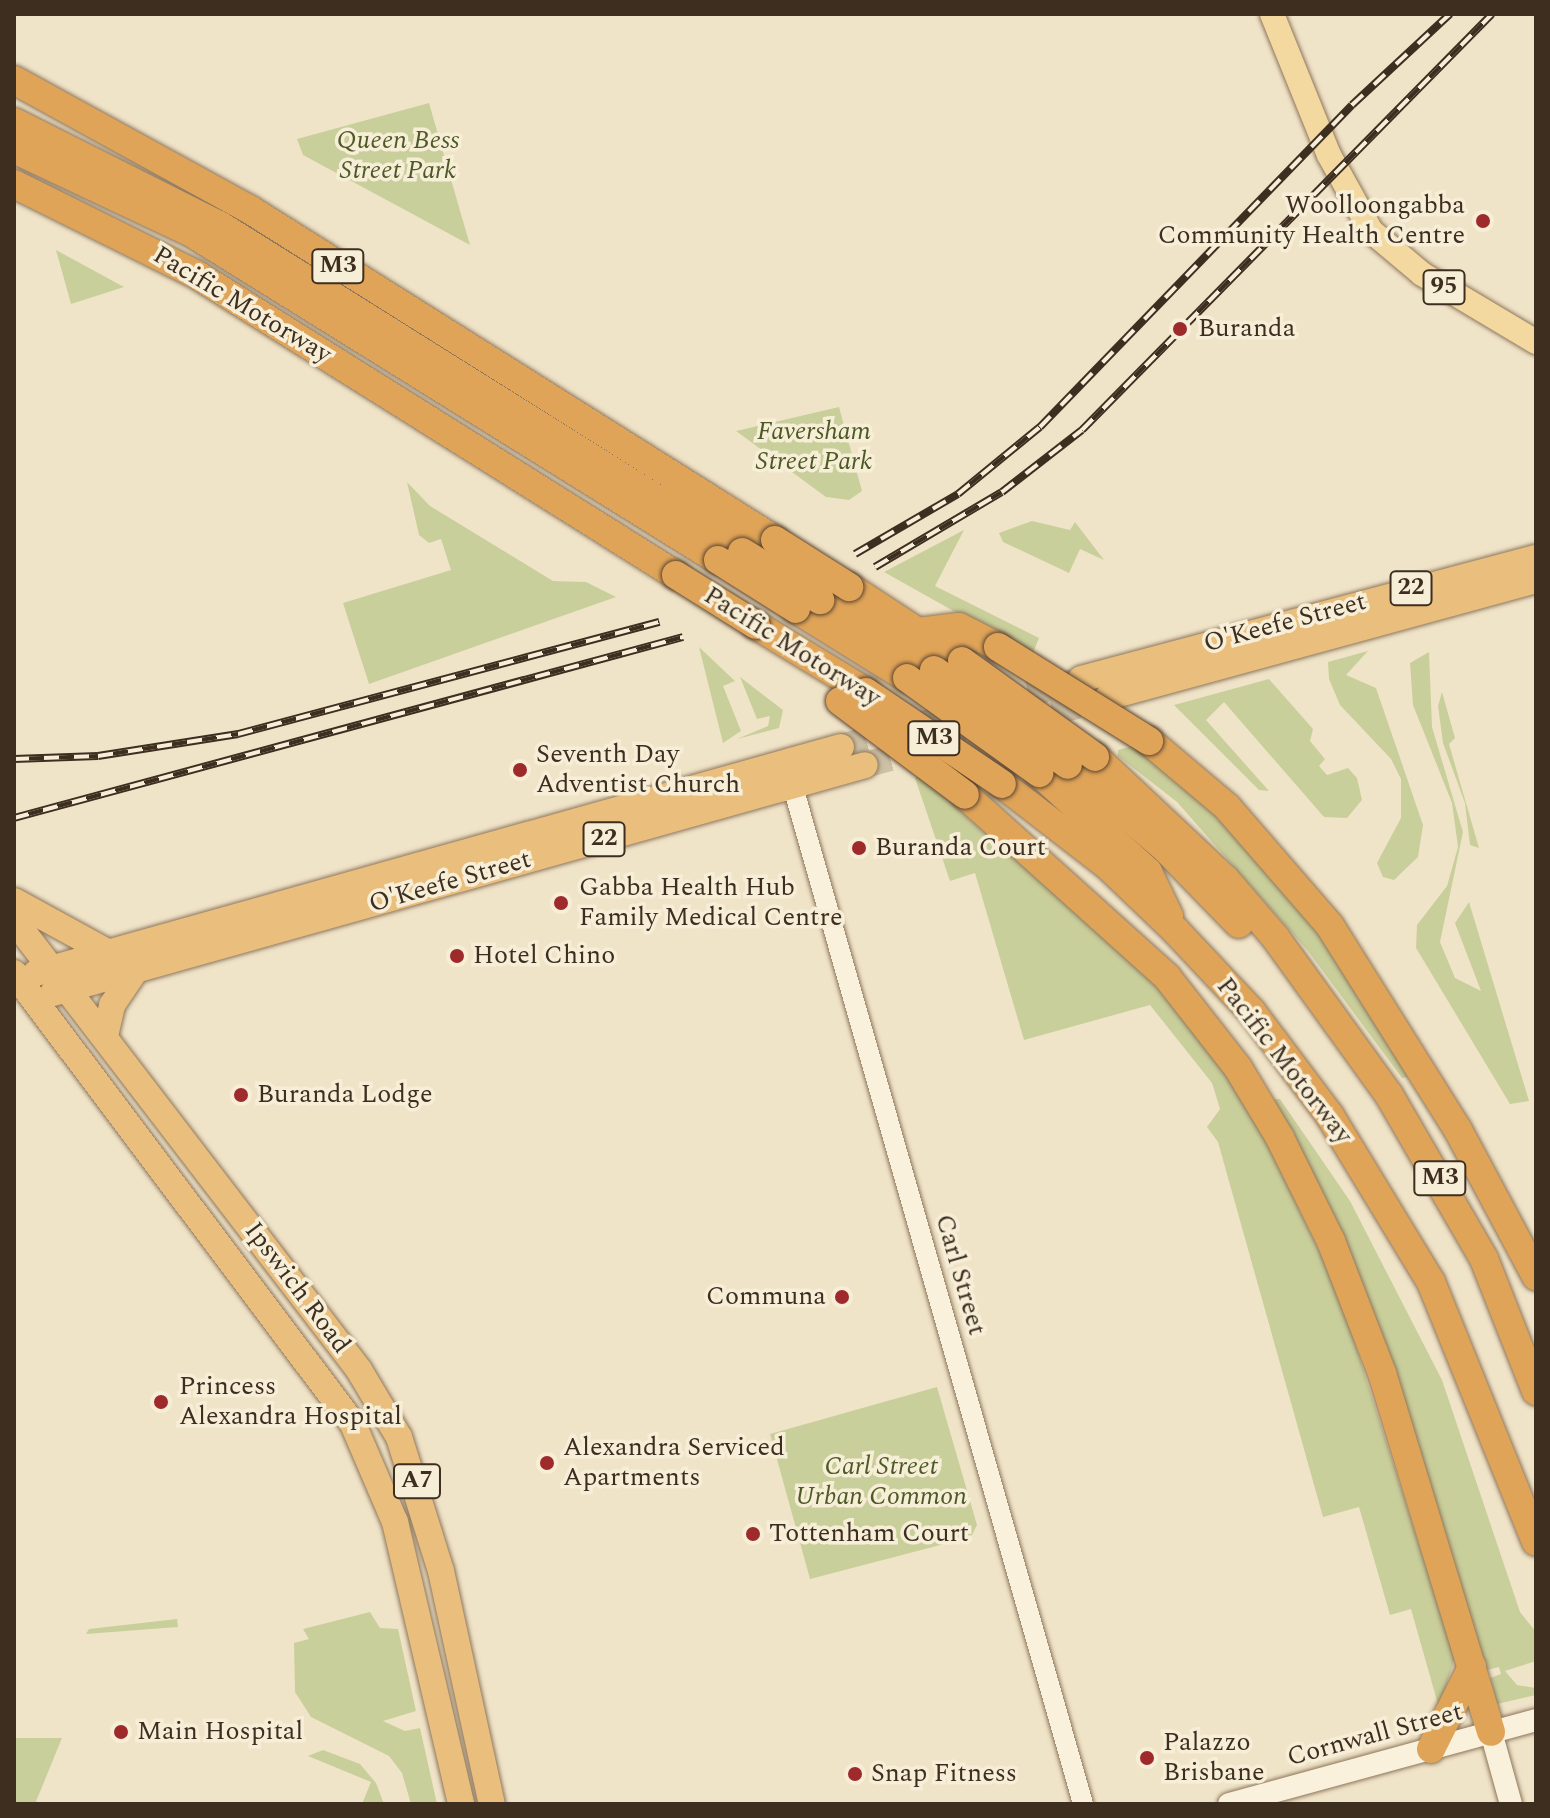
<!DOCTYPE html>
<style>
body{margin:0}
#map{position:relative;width:1550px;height:1818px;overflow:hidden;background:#f0e4c8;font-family:Spectral,serif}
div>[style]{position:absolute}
.green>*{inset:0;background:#c9cf9b}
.trunk-tunnel>*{height:26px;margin-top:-13px;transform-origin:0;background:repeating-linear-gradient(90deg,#ccc0a6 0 26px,transparent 0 39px)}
.roads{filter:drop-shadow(0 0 2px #8d765c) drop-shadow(0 0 2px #8d765c)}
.tertiary>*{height:20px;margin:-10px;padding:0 10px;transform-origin:10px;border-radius:10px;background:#faf1dc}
.secondary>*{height:22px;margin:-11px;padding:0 11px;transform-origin:11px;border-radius:11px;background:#faf1dc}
.primary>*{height:24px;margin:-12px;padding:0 12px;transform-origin:12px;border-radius:12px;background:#f3d9a0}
.trunk>*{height:26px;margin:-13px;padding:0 13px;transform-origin:13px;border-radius:13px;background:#eabe7c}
.motorway>*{height:28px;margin:-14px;padding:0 14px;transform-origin:14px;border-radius:14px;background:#e0a458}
.rail>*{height:8px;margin-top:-4px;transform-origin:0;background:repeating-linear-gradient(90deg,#f7eed8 0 15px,#3d2e20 0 30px);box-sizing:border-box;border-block:2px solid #3d2e20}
.bridges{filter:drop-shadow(0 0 2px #5b4430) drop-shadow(0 0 2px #5b4430)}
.motorway-bridge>*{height:28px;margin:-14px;padding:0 14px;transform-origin:14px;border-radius:14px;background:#e0a458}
.dots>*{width:22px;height:22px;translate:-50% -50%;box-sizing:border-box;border:4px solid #f7eed8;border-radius:50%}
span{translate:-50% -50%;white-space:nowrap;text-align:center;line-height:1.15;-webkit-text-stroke:7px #f7eed8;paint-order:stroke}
.shield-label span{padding:2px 6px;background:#f7eed8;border:2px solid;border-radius:6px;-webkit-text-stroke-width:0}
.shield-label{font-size:24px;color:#3d2e20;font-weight:700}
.park-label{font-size:26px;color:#4d5a26;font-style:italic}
.poi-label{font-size:26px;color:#3d2e20}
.right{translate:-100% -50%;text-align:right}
.left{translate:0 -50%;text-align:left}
.street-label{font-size:26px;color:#3d2e20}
.frame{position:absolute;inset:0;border:16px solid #3d2e20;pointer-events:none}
</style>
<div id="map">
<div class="green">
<i style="clip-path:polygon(429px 103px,463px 221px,470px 245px,303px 155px,297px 139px)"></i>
<i style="clip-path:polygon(56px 250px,124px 287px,71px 304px)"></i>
<i style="clip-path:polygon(839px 407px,862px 491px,849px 500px,826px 497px,736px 431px)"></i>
<i style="clip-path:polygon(407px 482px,430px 506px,553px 581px,586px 582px,616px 597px,369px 684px,343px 603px,451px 570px,441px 539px,429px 543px,419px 535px)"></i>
<i style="clip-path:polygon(1032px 521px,1070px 530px,1075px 522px,1104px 560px,1080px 549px,1069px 573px,1003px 542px,999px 533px)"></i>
<i style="clip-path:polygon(964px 530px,935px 586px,1039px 638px,1032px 655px,884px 572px)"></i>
<i style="clip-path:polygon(699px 647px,735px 681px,723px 686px,741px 731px,723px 743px)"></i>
<i style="clip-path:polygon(1368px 651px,1346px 675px,1376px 688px,1423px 825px,1418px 857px,1394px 880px,1383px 877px,1377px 863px,1401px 818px,1401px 779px,1391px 759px,1340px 705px,1329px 679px,1328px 662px)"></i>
<i style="clip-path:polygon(1429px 652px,1432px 727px,1463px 832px,1440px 942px,1455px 978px,1481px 991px,1455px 923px,1469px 902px,1529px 1101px,1510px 1104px,1416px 948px,1417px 925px,1447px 886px,1458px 847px,1452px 803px,1413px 705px,1410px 663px)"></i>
<i style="clip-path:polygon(740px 677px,783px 710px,779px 728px,737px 739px,768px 726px,770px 716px,757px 719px)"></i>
<i style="clip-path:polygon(1269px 679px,1313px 729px,1310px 741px,1325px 759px,1319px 766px,1327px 775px,1348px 768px,1357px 778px,1362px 800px,1347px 818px,1324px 817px,1224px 702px,1206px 720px,1269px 791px,1259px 790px,1174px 705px)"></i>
<i style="clip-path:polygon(1442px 692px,1455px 738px,1449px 744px,1479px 848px,1470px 845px,1465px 803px,1443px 743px,1438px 706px)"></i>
<i style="clip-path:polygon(1136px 745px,1198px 794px,1308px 916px,1410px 1077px,1402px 1078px,1308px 951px,1177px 802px,1118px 756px,1118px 750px)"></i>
<i style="clip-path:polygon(920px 776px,1144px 971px,1245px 1098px,1338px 1290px,1455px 1658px,1439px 1708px,1411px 1609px,1390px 1615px,1359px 1507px,1323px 1517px,1218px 1142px,1207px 1127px,1220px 1109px,1212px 1083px,1150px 1005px,1024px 1040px,975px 873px,950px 881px,915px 778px)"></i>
<i style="clip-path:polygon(1274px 1099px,1280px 1099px,1350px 1201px,1442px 1380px,1520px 1612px,1536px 1632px,1536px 1661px,1505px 1671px,1517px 1685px,1536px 1688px,1536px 1695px,1497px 1704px,1490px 1678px,1501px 1674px,1499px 1667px,1487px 1670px)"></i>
<i style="clip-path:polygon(937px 1387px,977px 1525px,971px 1537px,810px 1579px,770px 1434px)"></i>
<i style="clip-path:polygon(370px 1612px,380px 1628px,398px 1629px,416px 1711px,383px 1721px,405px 1731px,420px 1728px,437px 1804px,411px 1804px,402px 1773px,389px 1756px,311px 1717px,295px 1692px,294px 1643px,309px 1639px,303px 1629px)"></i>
<i style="clip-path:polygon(177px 1619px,178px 1627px,86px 1634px,89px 1629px)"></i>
<i style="clip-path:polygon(14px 1738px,62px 1738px,35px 1804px,14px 1804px)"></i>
<i style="clip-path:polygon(323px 1750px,360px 1764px,376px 1783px,384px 1804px,362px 1804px,371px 1782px,308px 1756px)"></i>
</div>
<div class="trunk-tunnel">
<i style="left:841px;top:747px;width:241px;rotate:-15.7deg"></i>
<i style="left:865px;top:765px;width:245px;rotate:-15.6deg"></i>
</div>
<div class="roads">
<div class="tertiary">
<i style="left:789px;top:773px;width:1072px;rotate:74.08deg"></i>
</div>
<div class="secondary">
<i style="left:1491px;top:1732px;width:75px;rotate:74.5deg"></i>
<i style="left:1229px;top:1804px;width:318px;rotate:-15.3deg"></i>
</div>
<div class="primary">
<i style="left:1272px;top:14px;width:152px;rotate:68deg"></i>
<i style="left:1329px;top:155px;width:87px;rotate:61.1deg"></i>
<i style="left:1371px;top:231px;width:67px;rotate:40.1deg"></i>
<i style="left:1422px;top:274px;width:133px;rotate:30.8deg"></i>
</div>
<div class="trunk">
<i style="left:1081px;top:679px;width:471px;rotate:-14.9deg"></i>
<i style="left:1108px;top:697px;width:444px;rotate:-15.3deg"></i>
<i style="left:14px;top:901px;width:108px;rotate:28.7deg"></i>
<i style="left:14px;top:920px;width:567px;rotate:52.52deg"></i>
<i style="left:359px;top:1370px;width:78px;rotate:59.2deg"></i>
<i style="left:399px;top:1437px;width:140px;rotate:72.6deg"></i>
<i style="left:441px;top:1571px;width:239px;rotate:77.7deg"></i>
<i style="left:14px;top:973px;width:564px;rotate:53.07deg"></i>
<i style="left:353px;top:1424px;width:107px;rotate:66.8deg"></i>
<i style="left:395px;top:1522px;width:290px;rotate:76.8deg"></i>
<i style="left:36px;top:973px;width:836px;rotate:-15.68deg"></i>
<i style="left:53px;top:993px;width:843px;rotate:-15.68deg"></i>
<i style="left:105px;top:1036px;width:32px;rotate:-77deg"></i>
<i style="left:112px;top:1005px;width:41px;rotate:-55.9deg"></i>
</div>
<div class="motorway">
<i style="left:14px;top:80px;width:268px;rotate:28.8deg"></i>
<i style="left:249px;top:209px;width:621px;rotate:32.18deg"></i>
<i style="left:14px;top:122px;width:229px;rotate:26.7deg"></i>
<i style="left:219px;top:225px;width:617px;rotate:32.02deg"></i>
<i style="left:14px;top:149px;width:197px;rotate:25.3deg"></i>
<i style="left:192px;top:233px;width:619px;rotate:31.87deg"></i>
<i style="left:14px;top:184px;width:204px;rotate:26.4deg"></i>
<i style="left:197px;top:275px;width:565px;rotate:32.06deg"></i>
<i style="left:849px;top:587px;width:135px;rotate:33.2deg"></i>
<i style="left:820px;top:600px;width:134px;rotate:31.6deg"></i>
<i style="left:796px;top:609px;width:131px;rotate:31.9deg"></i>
<i style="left:756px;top:625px;width:129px;rotate:31.3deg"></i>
<i style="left:918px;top:632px;width:41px;rotate:-7deg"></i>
<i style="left:959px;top:627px;width:44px;rotate:27.1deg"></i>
<i style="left:1149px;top:741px;width:102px;rotate:40.2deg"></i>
<i style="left:1227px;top:807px;width:157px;rotate:49.1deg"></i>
<i style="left:1330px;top:926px;width:241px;rotate:57.9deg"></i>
<i style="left:1458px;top:1130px;width:166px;rotate:61.9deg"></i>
<i style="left:1095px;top:757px;width:178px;rotate:43.2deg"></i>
<i style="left:1225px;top:879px;width:77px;rotate:49.2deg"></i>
<i style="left:1275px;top:937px;width:195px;rotate:54.2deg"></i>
<i style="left:1389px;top:1095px;width:190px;rotate:59.9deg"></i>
<i style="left:1484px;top:1259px;width:142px;rotate:68.5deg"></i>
<i style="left:1068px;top:765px;width:130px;rotate:40.6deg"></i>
<i style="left:1167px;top:850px;width:103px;rotate:45.8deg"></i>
<i style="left:1039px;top:773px;width:147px;rotate:42.2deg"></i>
<i style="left:1148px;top:872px;width:49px;rotate:64.5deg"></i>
<i style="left:1002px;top:784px;width:134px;rotate:37.7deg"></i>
<i style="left:1108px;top:866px;width:94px;rotate:43.7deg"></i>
<i style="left:1176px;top:931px;width:111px;rotate:46.8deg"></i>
<i style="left:1252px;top:1012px;width:130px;rotate:53.1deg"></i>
<i style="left:1330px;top:1116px;width:194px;rotate:58.7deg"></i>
<i style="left:1431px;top:1282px;width:280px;rotate:68deg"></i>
<i style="left:965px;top:795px;width:272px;rotate:42deg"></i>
<i style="left:1167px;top:977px;width:115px;rotate:52deg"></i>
<i style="left:1238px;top:1068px;width:82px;rotate:59deg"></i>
<i style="left:1280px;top:1138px;width:115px;rotate:63.7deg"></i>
<i style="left:1331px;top:1241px;width:142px;rotate:68.9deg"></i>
<i style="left:1382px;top:1373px;width:375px;rotate:73.1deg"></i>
<i style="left:1431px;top:1749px;width:92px;rotate:-63.4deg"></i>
</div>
</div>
<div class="rail">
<i style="left:855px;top:554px;width:119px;rotate:-30.2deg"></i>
<i style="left:958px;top:494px;width:106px;rotate:-39.3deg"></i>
<i style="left:1040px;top:427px;width:448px;rotate:-45.9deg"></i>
<i style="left:1352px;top:105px;width:134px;rotate:-42.9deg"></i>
<i style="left:875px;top:567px;width:147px;rotate:-30.6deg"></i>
<i style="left:1002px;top:492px;width:101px;rotate:-37.8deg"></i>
<i style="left:1082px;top:430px;width:584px;rotate:-45.42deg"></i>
<i style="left:14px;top:759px;width:84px;rotate:-2deg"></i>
<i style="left:98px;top:756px;width:142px;rotate:-8.9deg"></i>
<i style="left:238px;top:734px;width:436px;rotate:-14.9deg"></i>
<i style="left:14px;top:818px;width:693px;rotate:-15.14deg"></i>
</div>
<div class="bridges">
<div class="motorway-bridge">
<i style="left:775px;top:540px;width:88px;rotate:32.4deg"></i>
<i style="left:742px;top:552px;width:92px;rotate:31.6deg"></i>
<i style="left:718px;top:560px;width:92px;rotate:32.1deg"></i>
<i style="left:676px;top:575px;width:94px;rotate:32deg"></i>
<i style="left:998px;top:647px;width:178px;rotate:31.9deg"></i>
<i style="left:962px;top:661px;width:164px;rotate:35.8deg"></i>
<i style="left:934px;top:670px;width:164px;rotate:35.3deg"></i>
<i style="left:907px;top:678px;width:163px;rotate:35.7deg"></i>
<i style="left:866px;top:692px;width:164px;rotate:34.1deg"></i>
<i style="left:840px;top:701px;width:156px;rotate:36.9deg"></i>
</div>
</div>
<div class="dots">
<i style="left:1483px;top:221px;background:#9e2a2b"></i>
<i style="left:1180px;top:329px;background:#9e2a2b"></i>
<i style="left:520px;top:770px;background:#9e2a2b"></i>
<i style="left:859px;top:848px;background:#9e2a2b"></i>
<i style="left:561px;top:903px;background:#9e2a2b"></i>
<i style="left:457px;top:956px;background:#9e2a2b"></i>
<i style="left:241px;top:1095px;background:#9e2a2b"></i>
<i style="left:842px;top:1297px;background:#9e2a2b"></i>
<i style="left:161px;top:1402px;background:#9e2a2b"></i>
<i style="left:547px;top:1463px;background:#9e2a2b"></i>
<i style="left:753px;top:1534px;background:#9e2a2b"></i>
<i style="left:121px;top:1732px;background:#9e2a2b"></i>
<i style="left:1147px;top:1758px;background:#9e2a2b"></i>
<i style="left:855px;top:1774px;background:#9e2a2b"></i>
</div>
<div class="shield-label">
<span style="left:338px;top:266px">M3</span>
<span style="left:1444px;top:287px">95</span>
<span style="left:1411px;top:588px">22</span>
<span style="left:934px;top:738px">M3</span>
<span style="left:604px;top:839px">22</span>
<span style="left:1440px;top:1178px">M3</span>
<span style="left:417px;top:1481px">A7</span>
</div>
<div class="park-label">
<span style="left:398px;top:156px">Queen Bess<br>Street Park</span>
<span style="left:814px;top:447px">Faversham<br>Street Park</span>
<span style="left:881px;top:1482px">Carl Street<br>Urban Common</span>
</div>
<div class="poi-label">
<span class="right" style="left:1465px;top:221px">Woolloongabba<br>Community Health Centre</span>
<span class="left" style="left:1198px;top:329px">Buranda</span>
<span class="left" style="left:536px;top:770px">Seventh Day<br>Adventist Church</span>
<span class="left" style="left:875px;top:848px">Buranda Court</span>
<span class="left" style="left:579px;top:903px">Gabba Health Hub<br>Family Medical Centre</span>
<span class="left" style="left:473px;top:956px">Hotel Chino</span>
<span class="left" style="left:257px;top:1095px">Buranda Lodge</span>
<span class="right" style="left:826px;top:1297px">Communa</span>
<span class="left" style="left:179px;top:1402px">Princess<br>Alexandra Hospital</span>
<span class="left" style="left:563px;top:1463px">Alexandra Serviced<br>Apartments</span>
<span class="left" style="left:769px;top:1534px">Tottenham Court</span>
<span class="left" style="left:137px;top:1732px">Main Hospital</span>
<span class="left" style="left:1163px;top:1758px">Palazzo<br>Brisbane</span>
<span class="left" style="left:871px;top:1774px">Snap Fitness</span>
</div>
<div class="street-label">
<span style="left:242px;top:305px;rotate:31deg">Pacific Motorway</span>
<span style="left:1285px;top:623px;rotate:-15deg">O'Keefe Street</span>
<span style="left:792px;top:647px;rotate:32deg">Pacific Motorway</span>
<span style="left:450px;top:882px;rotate:-16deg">O'Keefe Street</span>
<span style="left:1284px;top:1061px;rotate:52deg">Pacific Motorway</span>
<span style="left:960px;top:1275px;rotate:74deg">Carl Street</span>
<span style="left:297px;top:1288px;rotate:53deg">Ipswich Road</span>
<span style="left:1375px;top:1735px;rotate:-15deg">Cornwall Street</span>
</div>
<div class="frame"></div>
</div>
